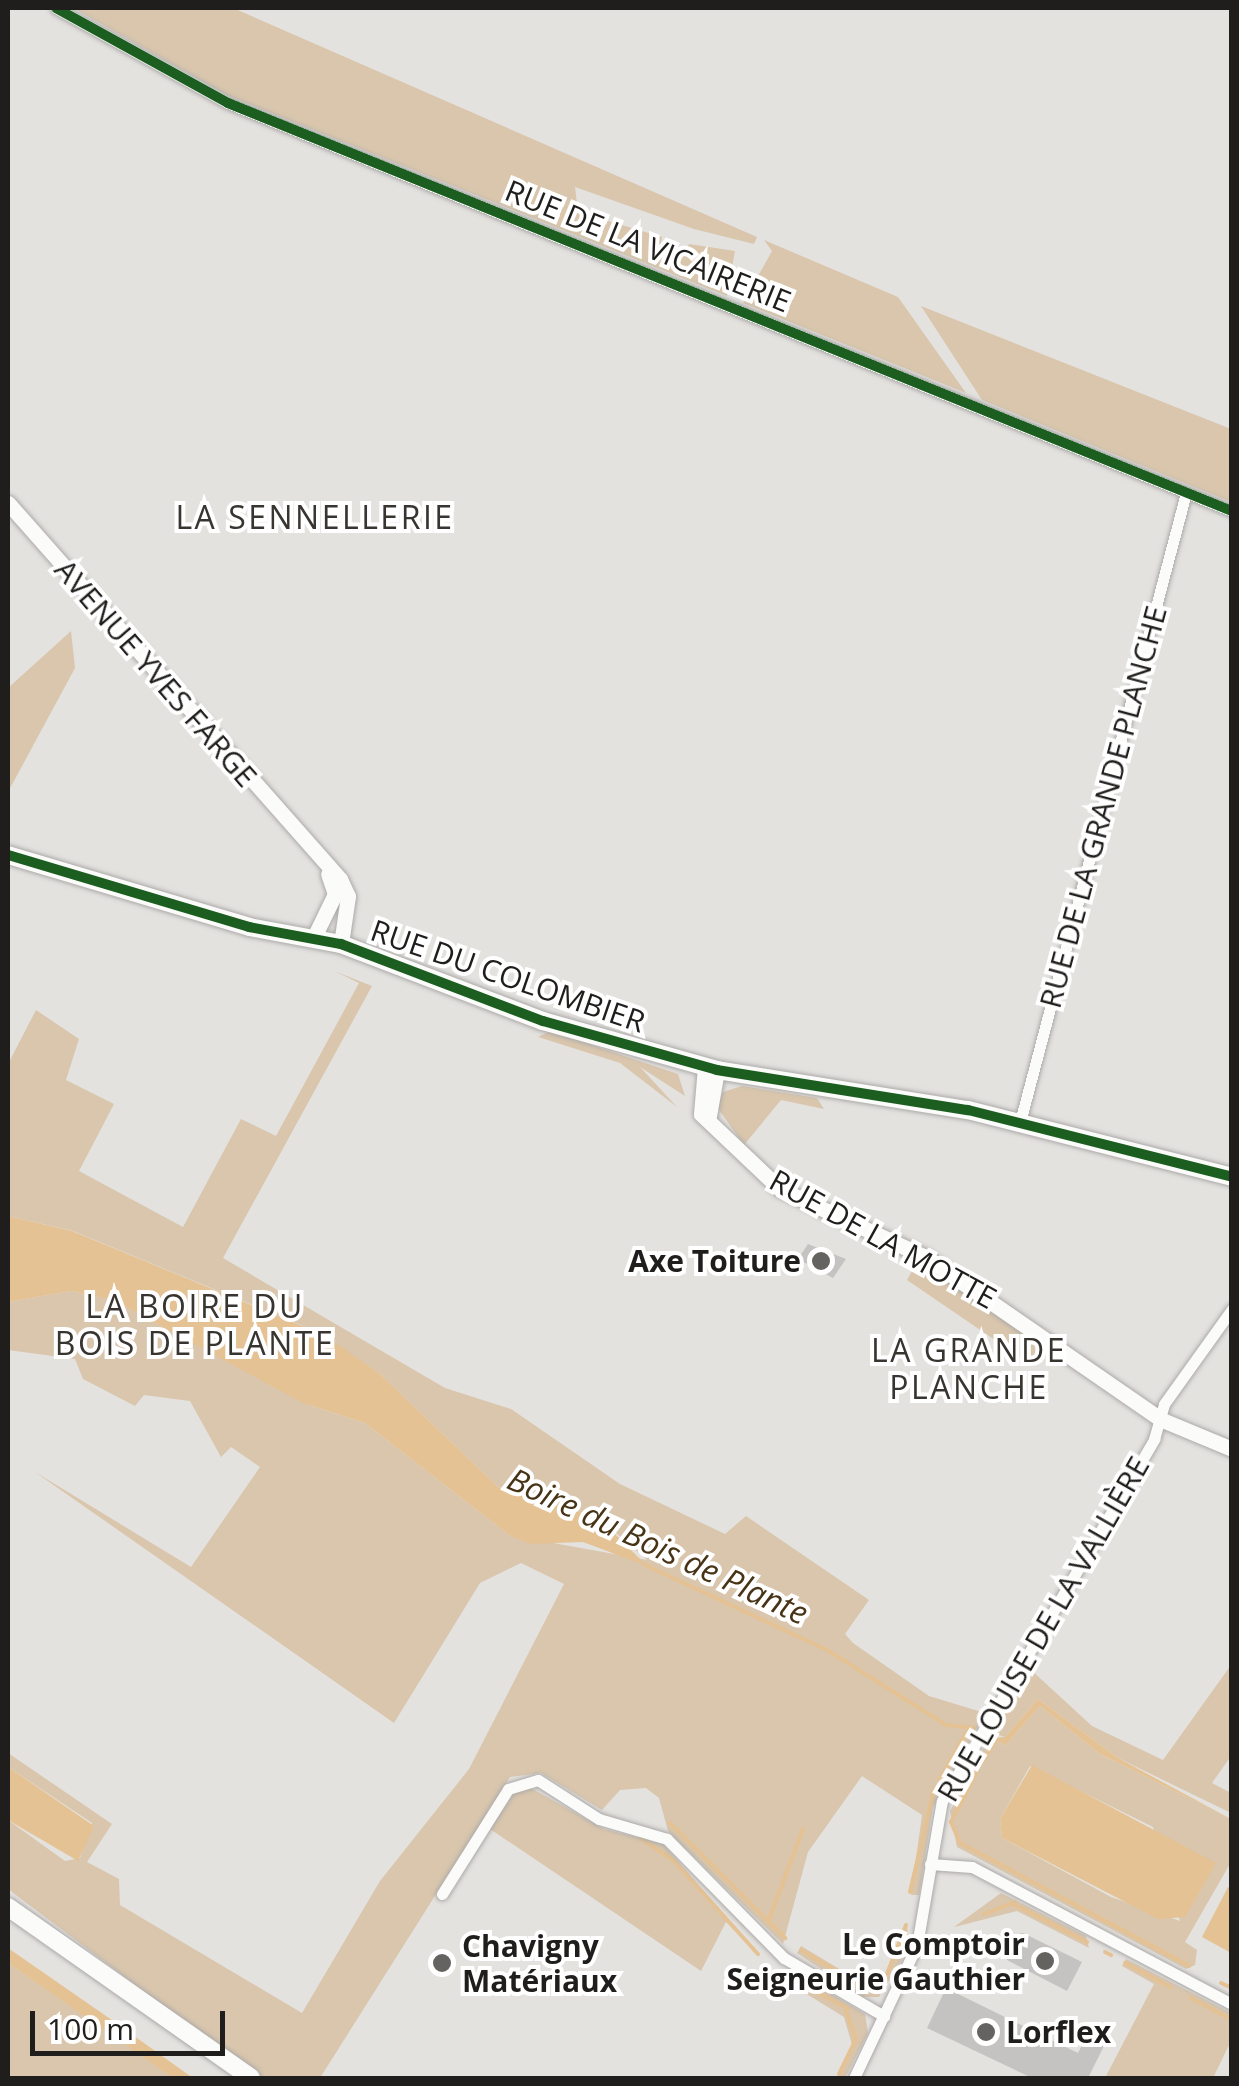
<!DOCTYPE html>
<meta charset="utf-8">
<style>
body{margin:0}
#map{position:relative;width:1239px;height:2086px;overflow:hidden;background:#e4e2df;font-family:"Open Sans",sans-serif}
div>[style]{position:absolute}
.green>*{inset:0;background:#d9c6ad}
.water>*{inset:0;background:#e5c293}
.stream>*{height:4px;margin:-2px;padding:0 2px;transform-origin:2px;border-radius:2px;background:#e5c293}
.building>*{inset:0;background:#c5c3c1}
.roads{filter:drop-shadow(0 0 2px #acaaa9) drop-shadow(0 0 2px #acaaa9)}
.minor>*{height:11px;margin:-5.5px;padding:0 5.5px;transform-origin:5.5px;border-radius:5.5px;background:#fbfbfa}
.tertiary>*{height:15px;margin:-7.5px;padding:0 7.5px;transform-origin:7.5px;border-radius:7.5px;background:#fbfbfa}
.secondary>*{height:18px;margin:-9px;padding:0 9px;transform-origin:9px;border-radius:9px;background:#fbfbfa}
.primary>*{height:18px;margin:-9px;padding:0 9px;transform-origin:9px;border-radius:9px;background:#fbfbfa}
.cycleway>*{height:10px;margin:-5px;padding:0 5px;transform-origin:5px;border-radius:5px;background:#1b5e20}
.dots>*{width:28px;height:28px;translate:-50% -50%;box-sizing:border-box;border:5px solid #fff;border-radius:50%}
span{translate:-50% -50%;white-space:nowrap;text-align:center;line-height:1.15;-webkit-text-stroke:8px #fff;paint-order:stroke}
.street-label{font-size:30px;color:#1f1e1c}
.poi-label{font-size:30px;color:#1f1e1c;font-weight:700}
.right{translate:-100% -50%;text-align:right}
.left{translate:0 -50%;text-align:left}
.neighbourhood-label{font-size:32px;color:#383531;letter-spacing:2.5px}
.water-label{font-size:32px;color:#473315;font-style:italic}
.frame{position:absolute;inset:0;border:10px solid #1f1e1c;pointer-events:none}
.scale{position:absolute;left:30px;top:2011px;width:195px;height:45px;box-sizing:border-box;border:5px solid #1f1e1c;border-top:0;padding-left:12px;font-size:30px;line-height:35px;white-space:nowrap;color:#1f1e1c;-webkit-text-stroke:8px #fff;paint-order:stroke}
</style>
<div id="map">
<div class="green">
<i style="clip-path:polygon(73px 8px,233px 8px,757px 237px,754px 244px,694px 229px,575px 187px,578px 212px,662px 237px,659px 257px,678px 266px,689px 244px,735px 251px,727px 296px,229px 96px)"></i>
<i style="clip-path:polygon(764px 240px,898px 297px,966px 393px,743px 303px,772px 251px)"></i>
<i style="clip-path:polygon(921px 306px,1231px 429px,1231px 502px,982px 400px)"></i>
<i style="clip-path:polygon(71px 631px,75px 668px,8px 792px,8px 688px)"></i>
<i style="clip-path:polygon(334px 971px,372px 986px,223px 1258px,445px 1388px,511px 1409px,620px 1484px,725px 1534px,746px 1516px,869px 1600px,845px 1634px,853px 1643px,929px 1696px,985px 1713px,933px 1807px,919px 1895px,911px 1895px,922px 1815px,862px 1776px,808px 1852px,783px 1944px,668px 1831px,659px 1798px,646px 1788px,620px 1790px,602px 1810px,541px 1773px,510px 1777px,320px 2078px,259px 2078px,8px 1889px,8px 1820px,65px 1861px,80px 1858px,92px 1823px,8px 1767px,8px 1753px,112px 1824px,87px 1862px,119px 1879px,120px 1905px,302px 2013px,380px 1881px,469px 1769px,564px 1584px,521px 1563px,480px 1583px,394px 1723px,35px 1472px,191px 1567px,260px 1467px,231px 1447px,221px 1457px,190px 1401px,144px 1395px,135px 1406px,83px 1379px,75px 1359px,8px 1350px,8px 1302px,71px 1291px,113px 1300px,312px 1406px,365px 1423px,509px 1535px,647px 1560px,599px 1518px,498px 1487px,380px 1374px,308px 1328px,73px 1231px,8px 1216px,8px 1064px,36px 1010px,79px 1039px,66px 1080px,114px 1104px,79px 1171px,183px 1227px,241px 1119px,276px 1136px,359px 983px)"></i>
<i style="clip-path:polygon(550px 1031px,678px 1074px,685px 1096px,640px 1067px,677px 1107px,620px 1063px,538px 1037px)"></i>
<i style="clip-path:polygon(742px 1086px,817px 1098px,824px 1109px,781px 1100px,744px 1145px,717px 1107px,723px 1092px)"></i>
<i style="clip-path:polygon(917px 1262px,1044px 1344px,1030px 1364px,907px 1280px)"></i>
<i style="clip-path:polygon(1231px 1665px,1231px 1756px,1212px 1783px,1231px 1793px,1231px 1813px,1118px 1758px,1038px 1699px,1005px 1737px,992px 1733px,1030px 1669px,1092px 1726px,1163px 1760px)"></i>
<i style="clip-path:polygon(evenodd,1040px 1706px,1100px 1754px,1231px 1819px,1231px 1862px,1185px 1942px,1197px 1950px,1195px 1965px,1186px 1969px,957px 1847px,950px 1811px,989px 1738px,1006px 1745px,1040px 1706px,1030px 1766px,1153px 1827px,1180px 1921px,1111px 1897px,1002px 1838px,1000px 1819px,1030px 1766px)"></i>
<i style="clip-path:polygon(529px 1787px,604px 1829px,663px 1844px,760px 1955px,726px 1922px,701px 1971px,490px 1829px,515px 1792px)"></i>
<i style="clip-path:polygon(1001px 1893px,1086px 1936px,1089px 1948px,1017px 1911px,954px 1927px)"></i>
<i style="clip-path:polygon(907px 1924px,909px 1948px,879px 1997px,863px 1997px,797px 1953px,801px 1946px,863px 1983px,886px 1976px)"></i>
<i style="clip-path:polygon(1126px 1959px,1231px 2013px,1231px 2041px,1213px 2078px,1105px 2078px,1154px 1984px,1122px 1966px)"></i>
<i style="clip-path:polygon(8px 1963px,137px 2052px,173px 2078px,8px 2078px)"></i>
<i style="clip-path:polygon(789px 1969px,865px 2014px,868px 2033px,845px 2078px,837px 2075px,852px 2045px,844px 2017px,779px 1977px)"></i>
</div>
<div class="water">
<i style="clip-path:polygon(8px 1216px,72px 1231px,324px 1335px,380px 1374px,498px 1487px,599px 1518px,647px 1566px,583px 1542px,530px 1544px,509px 1535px,365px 1423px,303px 1403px,113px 1300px,71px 1291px,8px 1302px)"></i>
<i style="clip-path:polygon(1038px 1699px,1118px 1758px,1231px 1819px,1100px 1754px,1040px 1706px,1006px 1745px,989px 1738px,1005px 1737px)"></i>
<i style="clip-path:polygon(1032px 1765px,1216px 1863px,1185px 1917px,1158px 1919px,1002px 1838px,1000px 1819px)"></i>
<i style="clip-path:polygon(8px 1767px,94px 1826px,78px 1861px,8px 1820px)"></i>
<i style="clip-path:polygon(1228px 1887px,1232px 1889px,1231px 1953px,1202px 1937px)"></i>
<i style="clip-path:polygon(8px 1948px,109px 2018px,193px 2078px,173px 2078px,8px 1963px)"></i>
</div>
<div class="stream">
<i style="left:645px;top:1565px;width:201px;rotate:25deg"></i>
<i style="left:827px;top:1650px;width:141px;rotate:32.2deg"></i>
<i style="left:946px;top:1725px;width:28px;rotate:6deg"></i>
<i style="left:982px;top:1763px;width:26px;rotate:-59deg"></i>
<i style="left:976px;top:1773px;width:55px;rotate:117deg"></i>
<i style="left:951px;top:1822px;width:23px;rotate:67deg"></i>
<i style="left:960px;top:1843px;width:260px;rotate:28.2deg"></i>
<i style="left:939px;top:1781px;width:61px;rotate:-60.5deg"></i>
<i style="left:670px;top:1823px;width:163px;rotate:45deg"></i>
<i style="left:640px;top:1838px;width:40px;rotate:34deg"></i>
<i style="left:673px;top:1860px;width:127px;rotate:47.9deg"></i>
<i style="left:910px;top:1892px;width:106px;rotate:-76.9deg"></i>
<i style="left:1015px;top:1905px;width:81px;rotate:27.2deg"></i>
<i style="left:984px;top:1914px;width:33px;rotate:-21deg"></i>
<i style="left:768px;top:1922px;width:99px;rotate:-69.4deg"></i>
<i style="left:801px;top:1950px;width:72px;rotate:30.8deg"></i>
<i style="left:863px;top:1987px;width:23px;rotate:-20deg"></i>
<i style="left:885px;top:1979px;width:58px;rotate:-68.7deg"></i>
<i style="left:1105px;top:1952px;width:7px;rotate:27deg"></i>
<i style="left:1125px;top:1963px;width:51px;rotate:28.1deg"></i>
<i style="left:783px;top:1974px;width:74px;rotate:28.3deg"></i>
<i style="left:1221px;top:1983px;width:12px;rotate:24deg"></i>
<i style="left:1191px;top:1998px;width:47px;rotate:28.2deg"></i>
<i style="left:839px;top:2074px;width:39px;rotate:-64deg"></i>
<i style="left:856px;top:2039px;width:29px;rotate:-110deg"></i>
</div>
<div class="building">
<i style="clip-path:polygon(808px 1244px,846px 1259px,833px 1278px,798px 1259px)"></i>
<i style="clip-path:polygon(1023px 1933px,1082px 1962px,1067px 1991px,1007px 1960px,1008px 1936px)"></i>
<i style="clip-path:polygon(946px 1988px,1078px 2053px,1086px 2037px,1104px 2046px,1088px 2078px,1032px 2078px,927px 2028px)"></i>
</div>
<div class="roads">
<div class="minor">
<i style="left:56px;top:8px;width:196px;rotate:28.9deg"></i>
<i style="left:228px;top:103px;width:1084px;rotate:22.12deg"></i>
<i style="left:1020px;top:1122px;width:651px;rotate:-75.22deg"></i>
<i style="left:930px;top:1864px;width:42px;rotate:4.1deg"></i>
<i style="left:972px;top:1867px;width:294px;rotate:27.8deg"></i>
<i style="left:442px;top:1894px;width:124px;rotate:-57.8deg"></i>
<i style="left:508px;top:1789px;width:31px;rotate:-17deg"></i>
<i style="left:538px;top:1780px;width:72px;rotate:32.6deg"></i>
<i style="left:599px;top:1819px;width:71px;rotate:16.4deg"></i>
<i style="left:667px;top:1839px;width:167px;rotate:45.5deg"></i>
<i style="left:784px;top:1958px;width:116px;rotate:30.1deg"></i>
<i style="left:854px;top:2078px;width:147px;rotate:-64.7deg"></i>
<i style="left:917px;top:1945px;width:146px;rotate:-80.2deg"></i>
<i style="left:942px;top:1801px;width:420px;rotate:-59.6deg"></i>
<i style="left:1154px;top:1439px;width:36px;rotate:-74deg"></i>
<i style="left:1164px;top:1404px;width:117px;rotate:-54.4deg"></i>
</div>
<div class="tertiary">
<i style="left:8px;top:503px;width:502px;rotate:48.56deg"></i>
<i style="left:340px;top:879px;width:19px;rotate:65deg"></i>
<i style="left:348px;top:896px;width:49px;rotate:98.3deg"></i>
<i style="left:314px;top:937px;width:48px;rotate:-64deg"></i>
<i style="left:335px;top:894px;width:21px;rotate:-109deg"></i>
<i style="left:705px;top:1067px;width:47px;rotate:94.9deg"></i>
<i style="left:701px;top:1114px;width:109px;rotate:43.5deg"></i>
<i style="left:780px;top:1189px;width:162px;rotate:25.1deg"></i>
<i style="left:927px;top:1258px;width:283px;rotate:34.6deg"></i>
<i style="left:1160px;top:1419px;width:78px;rotate:22.6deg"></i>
<i style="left:709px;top:1116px;width:47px;rotate:-80.1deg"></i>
</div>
<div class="secondary">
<i style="left:8px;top:855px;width:252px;rotate:16.6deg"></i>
<i style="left:249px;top:927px;width:94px;rotate:10.5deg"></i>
<i style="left:341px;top:944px;width:216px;rotate:20.9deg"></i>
<i style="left:543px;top:1021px;width:181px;rotate:15.7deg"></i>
<i style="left:717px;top:1070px;width:254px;rotate:9.1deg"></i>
<i style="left:968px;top:1110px;width:272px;rotate:14.2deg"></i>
</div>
<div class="primary">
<i style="left:8px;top:1907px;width:297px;rotate:35.1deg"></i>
</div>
</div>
<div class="cycleway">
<i style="left:56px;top:8px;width:196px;rotate:28.9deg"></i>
<i style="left:228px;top:103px;width:1084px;rotate:22.12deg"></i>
<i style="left:8px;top:855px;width:252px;rotate:16.6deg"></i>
<i style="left:249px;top:927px;width:94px;rotate:10.5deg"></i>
<i style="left:341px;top:944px;width:216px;rotate:20.9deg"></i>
<i style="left:543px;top:1021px;width:181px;rotate:15.7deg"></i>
<i style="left:717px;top:1070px;width:254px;rotate:9.1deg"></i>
<i style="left:968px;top:1110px;width:272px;rotate:14.2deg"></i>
</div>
<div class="dots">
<i style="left:821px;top:1261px;background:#646360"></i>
<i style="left:1045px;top:1961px;background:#646360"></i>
<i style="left:442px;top:1963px;background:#646360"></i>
<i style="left:986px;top:2032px;background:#646360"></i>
</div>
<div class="street-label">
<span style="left:648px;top:246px;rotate:22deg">RUE DE LA VICAIRERIE</span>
<span style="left:156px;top:673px;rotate:49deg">AVENUE YVES FARGE</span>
<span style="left:1103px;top:807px;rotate:-75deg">RUE DE LA GRANDE PLANCHE</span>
<span style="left:508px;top:976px;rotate:19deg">RUE DU COLOMBIER</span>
<span style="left:883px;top:1239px;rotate:29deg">RUE DE LA MOTTE</span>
<span style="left:1043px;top:1629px;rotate:-60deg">RUE LOUISE DE LA VALLIÈRE</span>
</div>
<div class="poi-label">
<span class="right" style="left:801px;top:1261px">Axe Toiture</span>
<span class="right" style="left:1025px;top:1961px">Le Comptoir<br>Seigneurie Gauthier</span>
<span class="left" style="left:462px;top:1963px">Chavigny<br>Matériaux</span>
<span class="left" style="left:1006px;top:2032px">Lorflex</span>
</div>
<div class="neighbourhood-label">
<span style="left:315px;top:517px">LA SENNELLERIE</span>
<span style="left:195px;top:1325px">LA BOIRE DU<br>BOIS DE PLANTE</span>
<span style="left:969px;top:1369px">LA GRANDE<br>PLANCHE</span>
</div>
<div class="water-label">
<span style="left:658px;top:1546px;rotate:25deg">Boire du Bois de Plante</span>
</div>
<div class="frame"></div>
<div class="scale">100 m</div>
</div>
